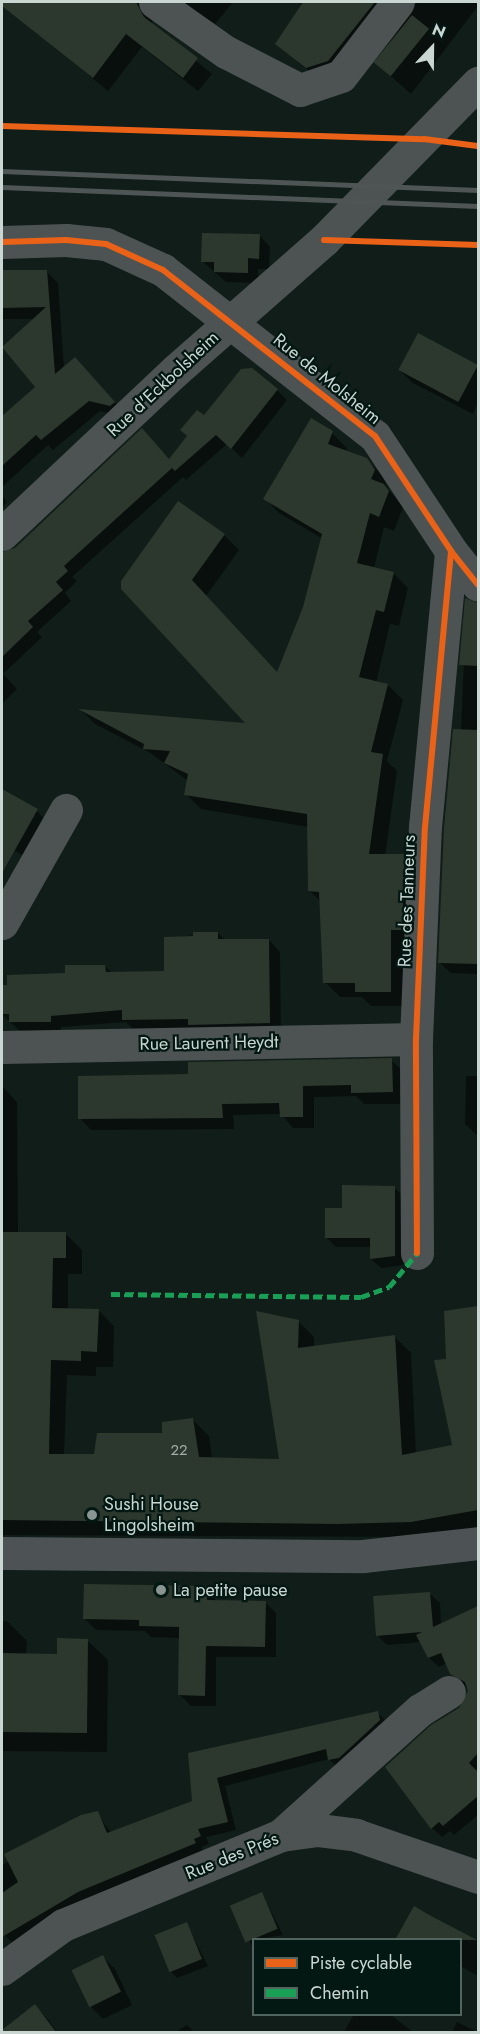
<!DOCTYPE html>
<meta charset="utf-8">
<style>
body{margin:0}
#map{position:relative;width:480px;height:2034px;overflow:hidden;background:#101d19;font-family:Jost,sans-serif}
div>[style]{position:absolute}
.shadow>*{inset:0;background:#0007}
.building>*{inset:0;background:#2c382e;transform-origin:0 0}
.minor>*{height:33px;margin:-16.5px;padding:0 16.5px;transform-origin:16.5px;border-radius:16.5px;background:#4d5352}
.major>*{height:33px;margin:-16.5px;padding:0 16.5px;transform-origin:16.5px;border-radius:16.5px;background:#4d5354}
.rail>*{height:4.5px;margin:-2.25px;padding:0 2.25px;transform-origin:2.25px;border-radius:2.25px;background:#4e5554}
.quiet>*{height:4.5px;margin-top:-2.25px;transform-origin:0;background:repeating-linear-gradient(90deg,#1a9f57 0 9px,transparent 0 13.5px)}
.cycleway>*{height:6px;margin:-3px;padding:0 3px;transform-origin:3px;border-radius:3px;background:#ea6118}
.dots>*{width:16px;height:16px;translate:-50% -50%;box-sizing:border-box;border:3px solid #031812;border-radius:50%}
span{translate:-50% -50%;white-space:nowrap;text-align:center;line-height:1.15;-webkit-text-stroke:4.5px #031812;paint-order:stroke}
.number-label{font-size:15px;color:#a2aea8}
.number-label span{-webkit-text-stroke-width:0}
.street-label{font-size:18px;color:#c9d6d1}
.poi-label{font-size:18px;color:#c9d6d1}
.left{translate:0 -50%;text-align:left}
.frame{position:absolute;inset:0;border:3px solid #c9d6d1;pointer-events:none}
.legend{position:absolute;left:252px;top:1938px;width:210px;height:78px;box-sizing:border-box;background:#031812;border:2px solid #52645e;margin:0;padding:8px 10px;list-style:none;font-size:18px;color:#c9d6d1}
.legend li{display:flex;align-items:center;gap:12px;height:30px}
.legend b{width:30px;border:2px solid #52645e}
.north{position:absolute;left:402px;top:18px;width:60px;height:60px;-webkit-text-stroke:4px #031812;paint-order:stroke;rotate:22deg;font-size:16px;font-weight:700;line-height:24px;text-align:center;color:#c9d6d1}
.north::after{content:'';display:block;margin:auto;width:21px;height:27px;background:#c9d6d1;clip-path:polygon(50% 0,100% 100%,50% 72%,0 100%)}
</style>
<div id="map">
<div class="shadow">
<i style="clip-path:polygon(19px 2px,34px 2px,48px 13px,57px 2px,164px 2px,153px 6px,152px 25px,212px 74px,198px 91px,142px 47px,108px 91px,11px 11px)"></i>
<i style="clip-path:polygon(180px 2px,233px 2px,215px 24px)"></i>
<i style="clip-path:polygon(298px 2px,416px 2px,400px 8px,325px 85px,277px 44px,302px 6px)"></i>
<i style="clip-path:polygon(417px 2px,478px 2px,478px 6px,411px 94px,376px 63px)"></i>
<i style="clip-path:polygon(260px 236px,270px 247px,269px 269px,258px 269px,258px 283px,226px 282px,203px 262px)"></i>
<i style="clip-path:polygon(2px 272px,47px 272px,58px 283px,64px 368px,86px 370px,125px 414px,122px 417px,100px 411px,53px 450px,48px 445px,2px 487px,2px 418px,37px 387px,35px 319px,2px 319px)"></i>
<i style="clip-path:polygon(419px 335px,478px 367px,478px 402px,473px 414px,413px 383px,400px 371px)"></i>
<i style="clip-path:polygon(277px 390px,287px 400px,242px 458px,227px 444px,186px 480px,183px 477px,72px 577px,77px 581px,65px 593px,71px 601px,37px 632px,42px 637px,3px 674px,17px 689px,2px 704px,2px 553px,16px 549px,142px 430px,170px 460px,204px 417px)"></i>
<i style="clip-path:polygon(332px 433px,347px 448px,346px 452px,366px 460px,382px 475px,388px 489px,403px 507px,394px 531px,384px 527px,374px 568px,393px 573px,408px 588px,399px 626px,390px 624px,376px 683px,388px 685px,403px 700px,387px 761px,397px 771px,385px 856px,404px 856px,419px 871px,406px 1006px,371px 1006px,362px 997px,340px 997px,325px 982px,321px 902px,310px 891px,309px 827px,201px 809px,186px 794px,188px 781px,149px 752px,95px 724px,82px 711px,249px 724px,122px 589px,224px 535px,239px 550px,206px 596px,278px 674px,304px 608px,323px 539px,279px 513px,265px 498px)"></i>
<i style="clip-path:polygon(2px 496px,7px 502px,2px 508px)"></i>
<i style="clip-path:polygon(466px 612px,478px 612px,478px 974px,451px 973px,440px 963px,461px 731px)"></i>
<i style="clip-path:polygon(2px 791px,37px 811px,48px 823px,28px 858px,2px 844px)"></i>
<i style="clip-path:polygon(218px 933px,225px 940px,269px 940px,280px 952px,281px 1034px,135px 1031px,126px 1022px,61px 1027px,61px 1032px,22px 1033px,2px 1014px,2px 987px,105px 966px,112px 973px,165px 972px,165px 938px)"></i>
<i style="clip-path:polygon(391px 1060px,403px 1071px,404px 1104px,364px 1104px,356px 1096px,314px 1097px,314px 1128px,293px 1128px,281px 1114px,233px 1115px,234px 1129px,91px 1130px,80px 1118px,190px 1076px)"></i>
<i style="clip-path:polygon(466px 1076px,478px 1076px,478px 1136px,465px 1124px)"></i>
<i style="clip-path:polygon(2px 1086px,17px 1102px,18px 1233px,66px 1234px,82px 1250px,82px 1274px,68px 1274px,68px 1309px,98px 1310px,114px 1326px,113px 1367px,96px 1367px,96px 1376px,67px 1375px,64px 1455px,95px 1455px,163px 1435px,193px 1420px,209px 1436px,212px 1459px,280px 1460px,298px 1321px,314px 1337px,314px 1348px,395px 1337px,411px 1353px,416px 1454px,454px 1446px,446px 1312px,478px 1308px,478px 1528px,428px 1537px,2px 1535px)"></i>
<i style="clip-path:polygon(394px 1187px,404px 1197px,404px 1265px,381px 1268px,371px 1259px,371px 1247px,336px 1247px,326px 1237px,344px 1210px)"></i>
<i style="clip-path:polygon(206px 1587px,217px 1602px,265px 1602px,276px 1613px,276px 1657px,216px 1657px,216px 1706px,191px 1706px,180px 1695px,180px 1638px,151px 1637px,145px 1631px,96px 1630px,85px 1619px)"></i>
<i style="clip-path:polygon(430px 1594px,440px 1603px,441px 1625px,478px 1608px,478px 1768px,463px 1774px,478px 1783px,478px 1815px,454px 1835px,450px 1831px,442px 1837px,432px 1828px,460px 1709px,469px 1691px,447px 1663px,439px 1667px,429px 1658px,422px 1642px,387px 1645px,377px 1635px)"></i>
<i style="clip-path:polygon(2px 1621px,7px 1621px,27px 1641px,26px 1655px,58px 1656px,87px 1640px,108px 1660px,107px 1752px,2px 1751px)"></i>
<i style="clip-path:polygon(378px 1713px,386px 1721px,338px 1768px,329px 1759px,225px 1786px,236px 1830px,206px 1837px,209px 1844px,202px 1847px,203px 1852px,13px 1944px,2px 1932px,2px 1865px,97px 1813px,111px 1833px,194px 1802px,190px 1754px)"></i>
<i style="clip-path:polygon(262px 1894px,283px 1935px,254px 1940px,253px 1948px,232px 1906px)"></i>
<i style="clip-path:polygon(414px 1908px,476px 1941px,478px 1936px,478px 1976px,460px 1966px,460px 1940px)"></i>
<i style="clip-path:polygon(186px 1923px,208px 1966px,177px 1978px,171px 1972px)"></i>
<i style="clip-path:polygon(103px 1957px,115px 1969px,132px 2005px,103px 2019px,91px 2007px)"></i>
<i style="clip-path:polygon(35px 2006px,47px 2018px,57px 2032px,15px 2032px,9px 2026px)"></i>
<i style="clip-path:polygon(354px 2014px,390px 2014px,413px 2032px,344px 2032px)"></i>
<i style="clip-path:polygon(457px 2022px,477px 2032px,452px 2032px)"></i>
<i style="clip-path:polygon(187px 2025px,194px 2032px,175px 2032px)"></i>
</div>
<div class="building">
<i style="clip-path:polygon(2px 2px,136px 2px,144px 17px,198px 58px,183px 78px,126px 34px,93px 78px,2px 6px)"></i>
<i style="clip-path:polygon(303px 2px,375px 2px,328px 61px,306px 68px,275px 44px)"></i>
<i style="left:412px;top:15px;width:22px;height:61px;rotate:39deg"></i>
<i style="clip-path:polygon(202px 233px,260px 234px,259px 259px,248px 258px,248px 273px,214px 272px,214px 262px,201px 262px)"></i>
<i style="clip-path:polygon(2px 270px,47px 270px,55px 374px,75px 357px,115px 402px,110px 406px,89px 401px,41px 440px,36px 435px,2px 466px,2px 416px,35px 387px,2px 347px,46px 307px,2px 308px)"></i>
<i style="left:418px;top:333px;width:68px;height:42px;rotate:28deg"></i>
<i style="clip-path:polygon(252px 368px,278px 389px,231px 449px,216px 435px,175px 471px,172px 468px,64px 566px,68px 571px,56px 582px,63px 590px,28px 621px,33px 627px,2px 657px,2px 552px,15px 548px,142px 428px,169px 459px,187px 436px,180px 430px,197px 410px,204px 415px,241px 369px)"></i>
<i style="clip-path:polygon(311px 418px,333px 431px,328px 444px,367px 458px,375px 470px,371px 479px,384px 484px,389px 491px,379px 517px,370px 513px,357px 563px,394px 572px,384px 612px,376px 610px,359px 677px,388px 684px,371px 752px,383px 754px,369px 854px,405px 854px,402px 930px,391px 930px,391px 992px,355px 992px,355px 983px,323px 983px,319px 892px,308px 891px,307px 814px,184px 795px,188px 774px,164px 763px,170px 751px,143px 749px,144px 744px,78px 709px,245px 723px,121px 589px,121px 581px,178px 501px,225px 534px,192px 580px,277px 672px,303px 607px,322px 534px,263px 499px)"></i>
<i style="clip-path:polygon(465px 598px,478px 603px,478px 666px,459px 665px)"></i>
<i style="clip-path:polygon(453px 729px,478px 730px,478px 964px,438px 963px,444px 828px)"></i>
<i style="clip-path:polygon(2px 789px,38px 809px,2px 873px)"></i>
<i style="clip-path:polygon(193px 932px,218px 932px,218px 939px,269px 939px,270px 1023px,188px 1025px,188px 1019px,122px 1020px,122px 1010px,51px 1016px,51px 1022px,9px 1022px,9px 1014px,2px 1014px,2px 985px,7px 985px,7px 975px,65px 973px,65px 965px,105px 965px,106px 972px,164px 971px,164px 937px,193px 936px)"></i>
<i style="clip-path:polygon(392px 1058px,393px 1092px,351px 1093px,351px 1085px,303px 1086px,303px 1117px,280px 1117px,279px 1103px,222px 1104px,223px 1118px,78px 1119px,78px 1076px,188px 1074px,188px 1062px)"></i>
<i style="clip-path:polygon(342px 1185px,395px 1186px,395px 1256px,370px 1259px,370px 1238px,325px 1238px,325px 1208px,342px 1208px)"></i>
<i style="clip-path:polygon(2px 1232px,66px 1232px,66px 1258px,53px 1258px,52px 1308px,99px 1309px,97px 1352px,81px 1351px,81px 1361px,51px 1360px,49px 1454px,94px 1454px,97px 1433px,162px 1433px,162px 1422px,193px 1418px,199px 1457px,279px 1459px,256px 1311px,299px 1320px,298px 1348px,395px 1335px,402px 1455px,452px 1445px,434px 1360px,446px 1359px,444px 1311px,478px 1306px,478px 1510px,411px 1522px,337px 1524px,2px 1520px)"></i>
<i style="clip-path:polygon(84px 1584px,207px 1586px,207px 1600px,266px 1601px,265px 1647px,206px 1646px,205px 1696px,178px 1695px,179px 1627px,139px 1626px,139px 1620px,83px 1619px)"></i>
<i style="clip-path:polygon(430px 1592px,433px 1627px,478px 1606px,478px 1753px,469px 1763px,478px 1772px,478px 1796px,443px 1826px,439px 1822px,431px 1829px,385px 1767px,431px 1725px,459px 1708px,468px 1691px,465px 1682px,450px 1674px,441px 1653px,428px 1658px,416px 1635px,422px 1632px,376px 1636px,373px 1596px)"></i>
<i style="clip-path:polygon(57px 1638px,88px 1639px,87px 1733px,2px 1732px,2px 1653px,57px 1654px)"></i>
<i style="clip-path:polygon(378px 1711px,380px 1720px,339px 1758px,328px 1760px,326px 1749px,217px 1778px,228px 1822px,198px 1829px,201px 1836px,194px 1839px,196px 1843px,78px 1892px,2px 1937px,2px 1893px,18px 1882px,4px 1854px,81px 1815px,98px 1811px,107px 1833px,192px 1801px,188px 1753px)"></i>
<i style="left:262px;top:1892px;width:40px;height:35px;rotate:67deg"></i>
<i style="clip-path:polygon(414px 1906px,431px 1916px,477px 1940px,395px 1940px)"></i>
<i style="left:187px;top:1922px;width:40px;height:35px;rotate:68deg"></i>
<i style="left:103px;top:1955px;width:41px;height:35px;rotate:64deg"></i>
<i style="clip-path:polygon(35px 2004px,56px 2032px,2px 2032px,2px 2030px)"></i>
</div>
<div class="minor">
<i style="left:155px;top:2px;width:87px;rotate:35.2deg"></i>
<i style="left:226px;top:52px;width:83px;rotate:27.2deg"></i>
<i style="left:300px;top:90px;width:43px;rotate:-18.9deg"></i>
<i style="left:341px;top:76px;width:93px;rotate:-52.4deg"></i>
<i style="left:2px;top:242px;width:64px;rotate:-1.8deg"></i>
<i style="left:66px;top:240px;width:40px;rotate:5.7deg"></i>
<i style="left:106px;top:244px;width:63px;rotate:24.5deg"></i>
<i style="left:163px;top:270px;width:269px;rotate:38.1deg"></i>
<i style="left:375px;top:436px;width:138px;rotate:56.5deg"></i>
<i style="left:451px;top:551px;width:43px;rotate:51.5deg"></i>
<i style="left:2px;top:534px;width:239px;rotate:-43.3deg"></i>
<i style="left:176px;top:370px;width:197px;rotate:-41.3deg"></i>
<i style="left:324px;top:240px;width:220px;rotate:-45.6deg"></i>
<i style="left:2px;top:923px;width:130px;rotate:-60.5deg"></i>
<i style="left:2px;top:1047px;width:414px;rotate:-1.1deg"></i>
<i style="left:417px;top:1253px;width:214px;rotate:-90.3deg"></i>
<i style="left:416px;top:1039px;width:212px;rotate:-87.6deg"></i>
<i style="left:425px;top:827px;width:277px;rotate:-84.6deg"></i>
<i style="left:281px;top:1835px;width:187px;rotate:-42deg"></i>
<i style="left:420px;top:1710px;width:34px;rotate:-32deg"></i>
<i style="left:2px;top:1969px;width:75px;rotate:-35.8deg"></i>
<i style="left:63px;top:1925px;width:236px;rotate:-22.4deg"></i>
<i style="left:281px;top:1835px;width:37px;rotate:-8deg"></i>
<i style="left:318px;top:1830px;width:38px;rotate:7deg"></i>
<i style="left:356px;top:1835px;width:129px;rotate:19deg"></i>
</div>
<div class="major">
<i style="left:2px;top:1553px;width:361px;rotate:0.5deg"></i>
<i style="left:363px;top:1556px;width:116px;rotate:-6.4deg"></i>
</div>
<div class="rail">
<i style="left:2px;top:171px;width:476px;rotate:2.3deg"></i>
<i style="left:2px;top:187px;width:476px;rotate:2.3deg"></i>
</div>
<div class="quiet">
<i style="left:111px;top:1294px;width:250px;rotate:0.7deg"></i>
<i style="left:361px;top:1297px;width:30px;rotate:-20deg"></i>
<i style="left:389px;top:1287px;width:44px;rotate:-50.5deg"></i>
</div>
<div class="cycleway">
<i style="left:2px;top:126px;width:422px;rotate:1.8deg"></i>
<i style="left:424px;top:139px;width:54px;rotate:7.4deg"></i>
<i style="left:324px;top:240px;width:154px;rotate:1.9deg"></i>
<i style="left:2px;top:242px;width:64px;rotate:-1.8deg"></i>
<i style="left:66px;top:240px;width:40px;rotate:5.7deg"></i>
<i style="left:106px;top:244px;width:63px;rotate:24.5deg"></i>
<i style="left:163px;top:270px;width:269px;rotate:38.1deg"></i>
<i style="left:375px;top:436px;width:138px;rotate:56.5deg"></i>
<i style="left:451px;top:551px;width:43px;rotate:51.5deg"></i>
<i style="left:417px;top:1253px;width:214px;rotate:-90.3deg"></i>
<i style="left:416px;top:1039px;width:212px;rotate:-87.6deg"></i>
<i style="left:425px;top:827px;width:277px;rotate:-84.6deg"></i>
</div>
<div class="dots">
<i style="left:92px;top:1515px;background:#889591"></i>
<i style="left:161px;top:1590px;background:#889591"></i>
</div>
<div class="number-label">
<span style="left:179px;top:1451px">22</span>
</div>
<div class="street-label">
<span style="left:327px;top:379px;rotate:39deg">Rue de Molsheim</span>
<span style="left:163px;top:384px;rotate:-43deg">Rue d'Eckbolsheim</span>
<span style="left:407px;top:901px;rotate:-88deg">Rue des Tanneurs</span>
<span style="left:209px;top:1043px;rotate:-1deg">Rue Laurent Heydt</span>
<span style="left:232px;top:1856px;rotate:-22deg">Rue des Prés</span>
</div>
<div class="poi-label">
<span class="left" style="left:104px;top:1515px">Sushi House<br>Lingolsheim</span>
<span class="left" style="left:173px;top:1590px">La petite pause</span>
</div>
<div class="frame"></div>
<ul class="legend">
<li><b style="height:8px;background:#ea6118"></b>Piste cyclable</li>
<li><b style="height:8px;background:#1a9f57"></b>Chemin</li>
</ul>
<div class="north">N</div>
</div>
